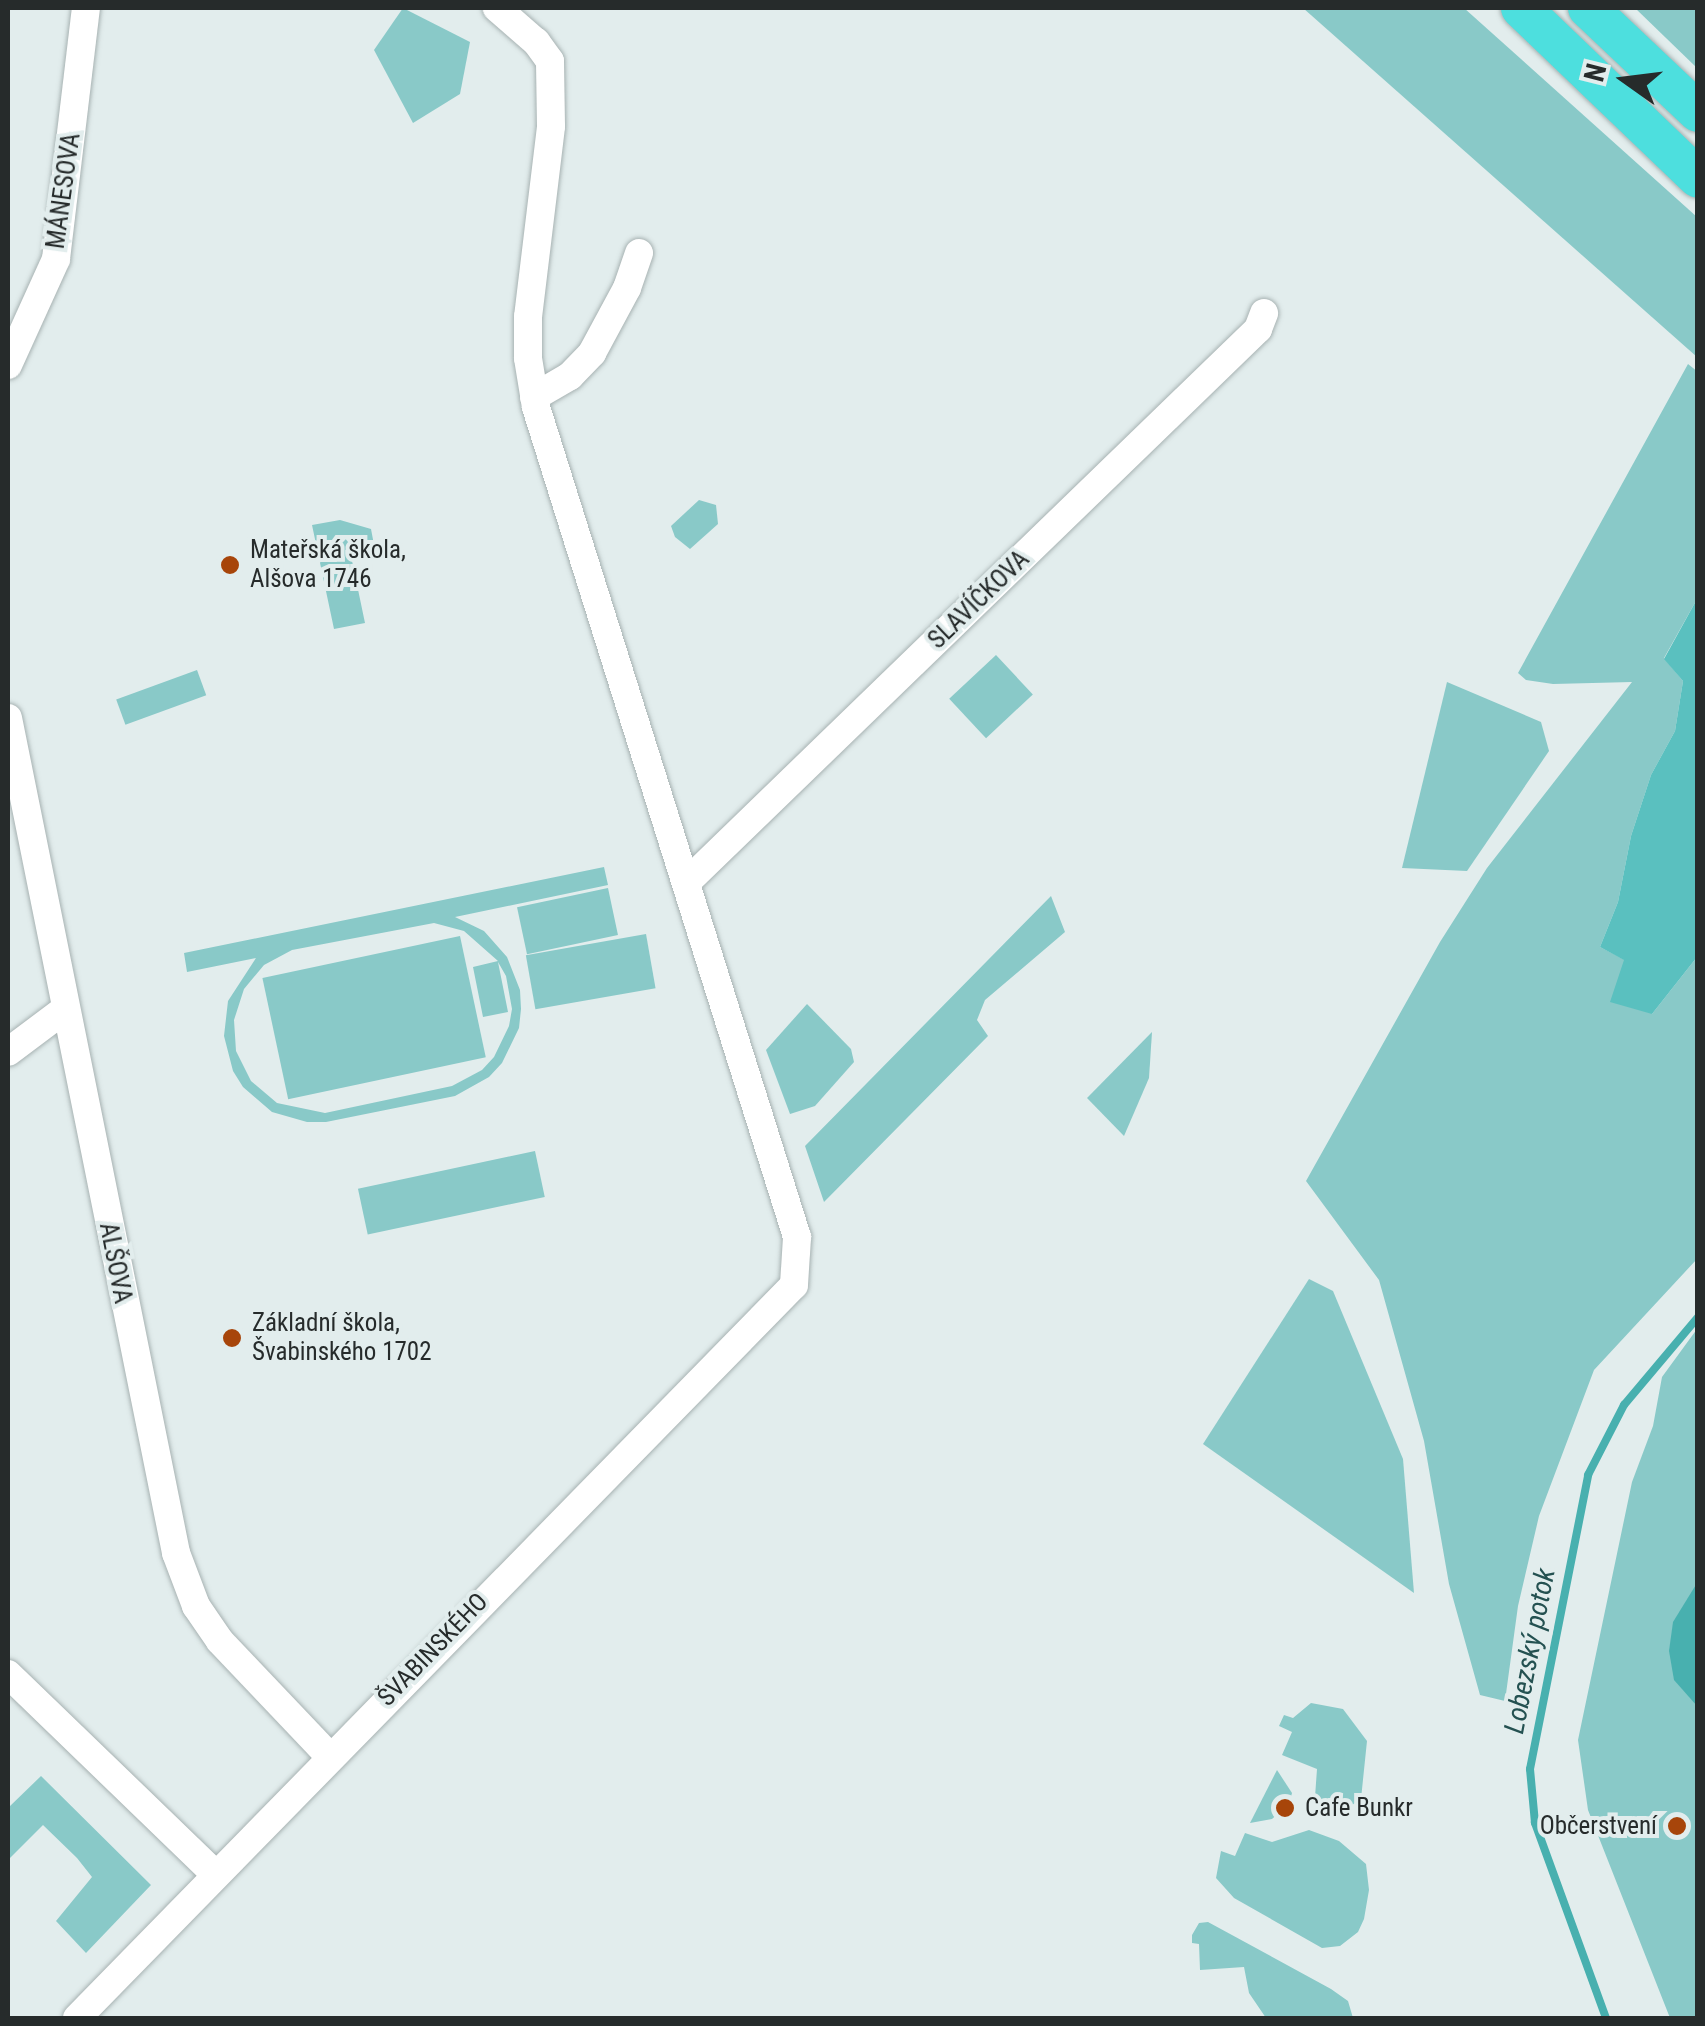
<!DOCTYPE html>
<meta charset="utf-8">
<style>
body{margin:0}
#map{position:relative;width:1705px;height:2026px;overflow:hidden;background:#e2eded;font-family:"Roboto Condensed",sans-serif}
div>[style]{position:absolute}
.green>*{inset:0;background:#89c9c8;transform-origin:0 0}
.forest>*{inset:0;background:#5ac0bf}
.water>*{inset:0;background:#48b0af}
.stream>*{height:8px;margin:-4px;padding:0 4px;transform-origin:4px;border-radius:4px;background:#48b0af}
.roads{filter:drop-shadow(0 0 2px #a7b2b2) drop-shadow(0 0 2px #a7b2b2)}
.minor>*{height:28px;margin:-14px;padding:0 14px;transform-origin:14px;border-radius:14px;background:#fff}
.highway>*{height:40px;margin:-20px;padding:0 20px;transform-origin:20px;border-radius:20px;background:#4ddfde}
.dots>*{width:28px;height:28px;translate:-50% -50%;box-sizing:border-box;border:5px solid #e2eded;border-radius:50%}
span{translate:-50% -50%;white-space:nowrap;text-align:center;line-height:1.15;-webkit-text-stroke:8px #e2eded;paint-order:stroke}
.street-label{font-size:25px;color:#262b2b}
.poi-label{font-size:25px;color:#262b2b}
.left{translate:0 -50%;text-align:left}
.right{translate:-100% -50%;text-align:right}
.water-label{font-size:28px;color:#245151;font-style:italic}
.frame{position:absolute;inset:0;border:10px solid #262b2b;pointer-events:none}
.north{position:absolute;left:1575px;top:30px;width:100px;height:100px;-webkit-text-stroke:8px #e2eded;paint-order:stroke;rotate:284deg;font-size:28px;font-weight:700;line-height:40px;text-align:center;color:#262b2b}
.north::after{content:'';display:block;margin:auto;width:35px;height:45px;background:#262b2b;clip-path:polygon(50% 0,100% 100%,50% 72%,0 100%)}
</style>
<div id="map">
<div class="green">
<i style="clip-path:polygon(403px 8px,470px 42px,460px 94px,413px 123px,374px 50px)"></i>
<i style="clip-path:polygon(1303px 8px,1464px 8px,1697px 217px,1697px 357px)"></i>
<i style="clip-path:polygon(1635px 8px,1697px 8px,1697px 68px)"></i>
<i style="clip-path:polygon(1688px 364px,1698px 372px,1697px 599px,1664px 658px,1683px 681px,1675px 731px,1651px 775px,1631px 836px,1618px 902px,1600px 947px,1625px 960px,1652px 1014px,1697px 957px,1697px 1259px,1594px 1370px,1539px 1516px,1518px 1606px,1505px 1701px,1480px 1695px,1449px 1584px,1424px 1441px,1379px 1280px,1306px 1181px,1440px 942px,1487px 868px,1632px 682px,1553px 684px,1526px 680px,1518px 673px)"></i>
<i style="clip-path:polygon(699px 500px,716px 505px,718px 524px,690px 549px,675px 537px,671px 526px)"></i>
<i style="clip-path:polygon(340px 520px,371px 529px,375px 550px,351px 556px,365px 623px,334px 629px,312px 525px)"></i>
<i style="left:996px;top:655px;width:54px;height:64px;rotate:47deg"></i>
<i style="left:197px;top:670px;width:27px;height:86px;rotate:70deg"></i>
<i style="clip-path:polygon(1447px 682px,1541px 722px,1549px 751px,1467px 871px,1402px 868px)"></i>
<i style="clip-path:polygon(evenodd,604px 867px,608px 885px,455px 917px,484px 931px,507px 957px,520px 990px,521px 1009px,519px 1028px,502px 1063px,489px 1077px,455px 1096px,326px 1122px,307px 1122px,272px 1112px,243px 1087px,233px 1071px,224px 1036px,228px 1001px,256px 958px,187px 972px,184px 953px,604px 867px,434px 923px,464px 931px,498px 961px,473px 967px,483px 1017px,508px 1012px,498px 962px,506px 976px,512px 1009px,509px 1026px,494px 1057px,482px 1070px,452px 1086px,325px 1113px,277px 1103px,251px 1081px,236px 1051px,234px 1020px,244px 989px,264px 965px,292px 950px,434px 923px)"></i>
<i style="left:608px;top:888px;width:48px;height:93px;rotate:78deg"></i>
<i style="clip-path:polygon(1051px 896px,1065px 932px,985px 1000px,977px 1020px,988px 1036px,824px 1202px,805px 1146px)"></i>
<i style="left:646px;top:934px;width:55px;height:122px;rotate:80deg"></i>
<i style="left:460px;top:936px;width:124px;height:202px;rotate:78deg"></i>
<i style="clip-path:polygon(807px 1004px,851px 1049px,854px 1062px,815px 1106px,790px 1114px,766px 1050px)"></i>
<i style="clip-path:polygon(1152px 1032px,1149px 1078px,1124px 1136px,1087px 1098px)"></i>
<i style="left:535px;top:1151px;width:47px;height:181px;rotate:78deg"></i>
<i style="clip-path:polygon(1309px 1279px,1333px 1291px,1403px 1459px,1414px 1593px,1203px 1444px)"></i>
<i style="clip-path:polygon(1697px 1329px,1697px 2018px,1670px 2018px,1588px 1810px,1578px 1740px,1632px 1482px,1653px 1426px,1662px 1377px)"></i>
<i style="clip-path:polygon(1311px 1703px,1343px 1709px,1367px 1741px,1361px 1799px,1340px 1813px,1322px 1806px,1315px 1797px,1317px 1769px,1282px 1755px,1292px 1732px,1279px 1726px,1284px 1715px,1293px 1718px)"></i>
<i style="clip-path:polygon(1277px 1770px,1292px 1793px,1289px 1804px,1272px 1819px,1250px 1823px)"></i>
<i style="clip-path:polygon(41px 1776px,151px 1885px,86px 1953px,56px 1921px,92px 1877px,77px 1858px,43px 1825px,8px 1860px,8px 1808px)"></i>
<i style="clip-path:polygon(1309px 1830px,1339px 1841px,1366px 1864px,1369px 1890px,1364px 1919px,1358px 1932px,1340px 1946px,1322px 1948px,1234px 1898px,1216px 1878px,1221px 1851px,1235px 1856px,1245px 1833px,1272px 1842px)"></i>
<i style="clip-path:polygon(1208px 1922px,1331px 1989px,1348px 2001px,1353px 2018px,1266px 2018px,1249px 1993px,1244px 1967px,1200px 1970px,1199px 1944px,1192px 1943px,1192px 1935px,1199px 1923px)"></i>
</div>
<div class="forest">
<i style="clip-path:polygon(1697px 599px,1697px 957px,1652px 1014px,1610px 1002px,1624px 960px,1600px 947px,1618px 902px,1631px 836px,1651px 775px,1675px 731px,1683px 681px,1664px 659px)"></i>
</div>
<div class="water">
<i style="clip-path:polygon(1697px 1583px,1697px 1706px,1674px 1680px,1669px 1651px,1673px 1622px)"></i>
</div>
<div class="stream">
<i style="left:1606px;top:2018px;width:208px;rotate:-110deg"></i>
<i style="left:1535px;top:1823px;width:54px;rotate:-95.3deg"></i>
<i style="left:1530px;top:1769px;width:300px;rotate:-78.8deg"></i>
<i style="left:1588px;top:1475px;width:79px;rotate:-62.8deg"></i>
<i style="left:1624px;top:1405px;width:115px;rotate:-49.9deg"></i>
</div>
<div class="roads">
<div class="minor">
<i style="left:8px;top:365px;width:116px;rotate:-65.6deg"></i>
<i style="left:56px;top:259px;width:253px;rotate:-83.2deg"></i>
<i style="left:534px;top:397px;width:42px;rotate:-30.3deg"></i>
<i style="left:570px;top:376px;width:32px;rotate:-46deg"></i>
<i style="left:592px;top:353px;width:74px;rotate:-61.7deg"></i>
<i style="left:627px;top:288px;width:37px;rotate:-71deg"></i>
<i style="left:8px;top:718px;width:852px;rotate:78.62deg"></i>
<i style="left:176px;top:1553px;width:57px;rotate:69.3deg"></i>
<i style="left:196px;top:1606px;width:42px;rotate:55.6deg"></i>
<i style="left:220px;top:1641px;width:160px;rotate:46.5deg"></i>
<i style="left:687px;top:882px;width:795px;rotate:-44.08deg"></i>
<i style="left:1258px;top:329px;width:17px;rotate:-69deg"></i>
<i style="left:8px;top:1052px;width:70px;rotate:-36.9deg"></i>
<i style="left:8px;top:1674px;width:288px;rotate:44deg"></i>
<i style="left:77px;top:2018px;width:1025px;rotate:-45.63deg"></i>
<i style="left:794px;top:1285px;width:48px;rotate:-86.4deg"></i>
<i style="left:797px;top:1237px;width:870px;rotate:-107.46deg"></i>
<i style="left:536px;top:407px;width:50px;rotate:-99.3deg"></i>
<i style="left:528px;top:358px;width:41px;rotate:-90deg"></i>
<i style="left:528px;top:317px;width:192px;rotate:-83.1deg"></i>
<i style="left:551px;top:126px;width:65px;rotate:-90.9deg"></i>
<i style="left:550px;top:61px;width:24px;rotate:-126deg"></i>
<i style="left:536px;top:42px;width:52px;rotate:-138.9deg"></i>
</div>
<div class="highway">
<i style="left:1521px;top:8px;width:245px;rotate:43.8deg"></i>
<i style="left:1588px;top:8px;width:151px;rotate:43.4deg"></i>
</div>
</div>
<div class="dots">
<i style="left:230px;top:565px;background:#a7450a"></i>
<i style="left:232px;top:1338px;background:#a7450a"></i>
<i style="left:1285px;top:1808px;background:#a7450a"></i>
<i style="left:1677px;top:1826px;background:#a7450a"></i>
</div>
<div class="street-label">
<span style="left:64px;top:191px;rotate:-82deg">MÁNESOVA</span>
<span style="left:979px;top:600px;rotate:-44deg">SLAVÍČKOVA</span>
<span style="left:115px;top:1263px;rotate:79deg">ALŠOVA</span>
<span style="left:433px;top:1650px;rotate:-46deg">ŠVABINSKÉHO</span>
</div>
<div class="poi-label">
<span class="left" style="left:250px;top:565px">Mateřská škola,<br>Alšova 1746</span>
<span class="left" style="left:252px;top:1338px">Základní škola,<br>Švabinského 1702</span>
<span class="left" style="left:1305px;top:1808px">Cafe Bunkr</span>
<span class="right" style="left:1657px;top:1826px">Občerstvení</span>
</div>
<div class="water-label">
<span style="left:1530px;top:1651px;rotate:-79deg">Lobezský potok</span>
</div>
<div class="frame"></div>
<div class="north">N</div>
</div>
